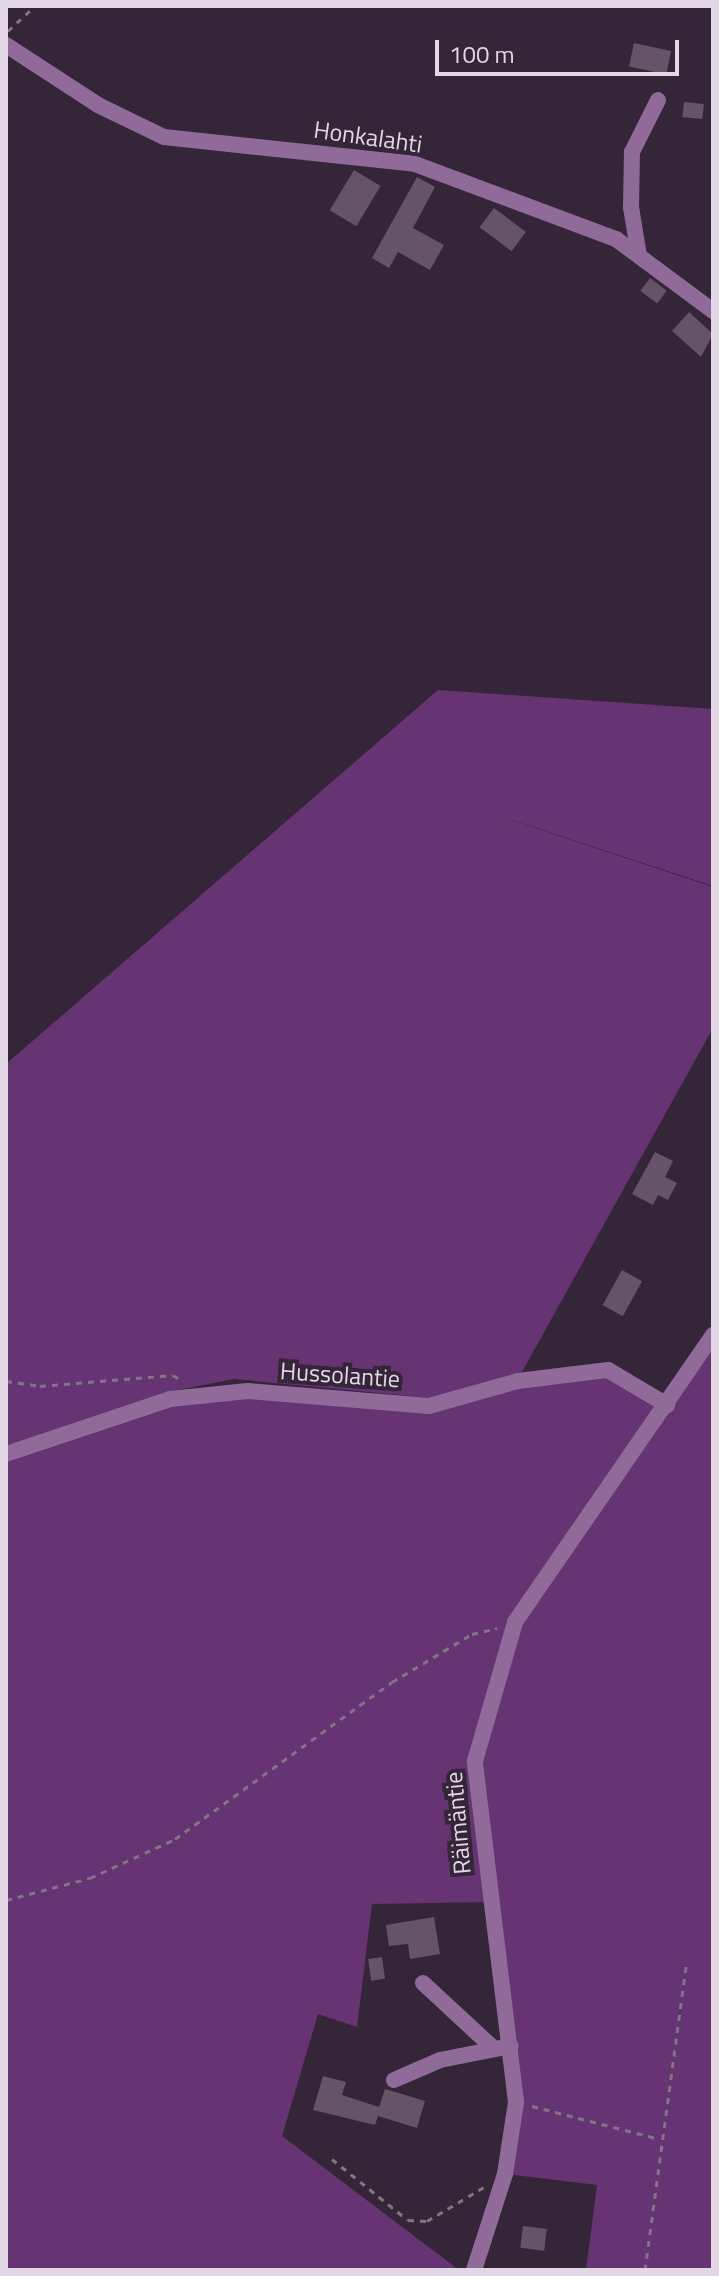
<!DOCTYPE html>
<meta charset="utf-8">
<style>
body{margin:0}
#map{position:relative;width:719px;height:2276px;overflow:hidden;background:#352539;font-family:"Titillium Web",sans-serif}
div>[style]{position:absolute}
.green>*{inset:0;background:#663373}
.building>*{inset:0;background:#655369;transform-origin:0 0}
.path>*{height:3px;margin-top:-1.5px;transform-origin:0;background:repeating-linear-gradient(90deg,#827485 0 6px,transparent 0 12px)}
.minor>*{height:16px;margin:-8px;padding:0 8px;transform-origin:8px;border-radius:8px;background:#906b99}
.tertiary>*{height:16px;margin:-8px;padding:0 8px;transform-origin:8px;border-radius:8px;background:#906b99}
span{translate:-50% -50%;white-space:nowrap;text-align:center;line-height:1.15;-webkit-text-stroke:8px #352539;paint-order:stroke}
.street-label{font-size:24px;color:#e2d7e4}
.frame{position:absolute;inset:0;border:8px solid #e2d7e4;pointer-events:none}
.scale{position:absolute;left:435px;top:40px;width:244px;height:36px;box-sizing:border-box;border:4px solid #e2d7e4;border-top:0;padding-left:10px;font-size:24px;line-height:28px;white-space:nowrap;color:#e2d7e4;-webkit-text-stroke:6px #352539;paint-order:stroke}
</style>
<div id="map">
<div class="green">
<i style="clip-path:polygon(438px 690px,713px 709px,713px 886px,482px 810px,713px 887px,713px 1028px,522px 1372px,431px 1398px,234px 1379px,168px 1392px,6px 1449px,6px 1064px)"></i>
<i style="clip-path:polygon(713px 1335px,713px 2270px,586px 2270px,597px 2185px,505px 2174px,516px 2102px,490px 1902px,372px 1904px,357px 2027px,318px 2014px,282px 2136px,459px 2270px,6px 2270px,6px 1456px,170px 1399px,248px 1391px,429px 1406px,608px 1370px,667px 1405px)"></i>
</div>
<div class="building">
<i style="left:634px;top:43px;width:38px;height:24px;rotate:12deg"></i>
<i style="left:684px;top:102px;width:20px;height:15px;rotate:6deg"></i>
<i style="left:354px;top:170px;width:31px;height:47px;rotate:31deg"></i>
<i style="clip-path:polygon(417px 177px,435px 187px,413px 228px,444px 245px,430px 270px,398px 252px,389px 268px,372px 258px)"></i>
<i style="left:494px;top:208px;width:40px;height:24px;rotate:37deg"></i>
<i style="left:650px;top:278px;width:21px;height:16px;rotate:37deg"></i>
<i style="clip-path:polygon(689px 312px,713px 334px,701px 357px,672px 331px)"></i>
<i style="clip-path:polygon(655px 1152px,673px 1161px,665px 1177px,677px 1183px,668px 1200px,658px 1195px,653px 1205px,632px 1194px)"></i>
<i style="left:622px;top:1270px;width:23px;height:40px;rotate:29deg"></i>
<i style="clip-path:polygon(434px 1917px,440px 1954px,410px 1959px,408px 1944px,389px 1946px,386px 1925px)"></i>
<i style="left:382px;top:1957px;width:22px;height:14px;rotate:82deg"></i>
<i style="clip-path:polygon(323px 2076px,346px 2082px,342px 2095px,379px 2107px,385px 2089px,425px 2101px,417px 2128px,378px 2116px,375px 2125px,313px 2110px)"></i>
<i style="left:523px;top:2226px;width:24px;height:22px;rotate:7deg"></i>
</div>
<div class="path">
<i style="left:8px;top:31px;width:37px;rotate:-43deg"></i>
<i style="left:6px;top:1381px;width:34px;rotate:8deg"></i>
<i style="left:40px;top:1386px;width:133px;rotate:-4.7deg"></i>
<i style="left:173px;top:1375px;width:12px;rotate:31deg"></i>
<i style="left:6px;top:1900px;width:87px;rotate:-14.7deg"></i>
<i style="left:90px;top:1878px;width:94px;rotate:-24.6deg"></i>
<i style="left:175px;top:1839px;width:268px;rotate:-35.9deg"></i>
<i style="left:392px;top:1682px;width:93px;rotate:-31deg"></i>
<i style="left:472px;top:1634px;width:26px;rotate:-13deg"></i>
<i style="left:532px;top:2106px;width:132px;rotate:14.5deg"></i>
<i style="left:332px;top:2159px;width:97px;rotate:38.8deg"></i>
<i style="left:408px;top:2220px;width:19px;rotate:3deg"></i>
<i style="left:427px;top:2221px;width:66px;rotate:-30.8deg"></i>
<i style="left:645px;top:2270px;width:307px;rotate:-82.3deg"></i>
</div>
<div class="minor">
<i style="left:6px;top:45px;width:110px;rotate:33.1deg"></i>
<i style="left:98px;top:105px;width:73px;rotate:25.9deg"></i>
<i style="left:164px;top:137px;width:252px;rotate:6.1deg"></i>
<i style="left:415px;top:164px;width:215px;rotate:20.5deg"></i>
<i style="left:616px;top:239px;width:121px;rotate:36.6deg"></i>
<i style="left:639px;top:256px;width:50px;rotate:-99.3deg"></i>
<i style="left:631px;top:207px;width:55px;rotate:-89deg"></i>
<i style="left:632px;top:152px;width:58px;rotate:-63.4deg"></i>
<i style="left:6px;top:1454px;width:173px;rotate:-18.5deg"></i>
<i style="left:170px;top:1399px;width:78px;rotate:-5.9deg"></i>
<i style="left:248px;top:1391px;width:182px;rotate:4.7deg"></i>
<i style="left:429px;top:1406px;width:92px;rotate:-15.7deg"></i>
<i style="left:518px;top:1381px;width:91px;rotate:-7deg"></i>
<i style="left:608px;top:1370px;width:69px;rotate:30.7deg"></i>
<i style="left:423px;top:1983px;width:93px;rotate:42.8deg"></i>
<i style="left:394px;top:2080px;width:50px;rotate:-23.5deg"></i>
<i style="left:440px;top:2060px;width:72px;rotate:-11.2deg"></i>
</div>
<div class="tertiary">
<i style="left:474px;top:2270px;width:101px;rotate:-72.1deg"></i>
<i style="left:505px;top:2174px;width:73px;rotate:-81.3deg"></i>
<i style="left:516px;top:2102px;width:343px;rotate:-96.9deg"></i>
<i style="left:475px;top:1761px;width:145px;rotate:-73.9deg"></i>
<i style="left:515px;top:1622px;width:349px;rotate:-55.4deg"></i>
</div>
<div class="street-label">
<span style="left:368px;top:137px;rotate:8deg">Honkalahti</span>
<span style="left:340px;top:1375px;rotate:4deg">Hussolantie</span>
<span style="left:458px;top:1823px;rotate:-95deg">Räimäntie</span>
</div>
<div class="frame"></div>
<div class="scale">100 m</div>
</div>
